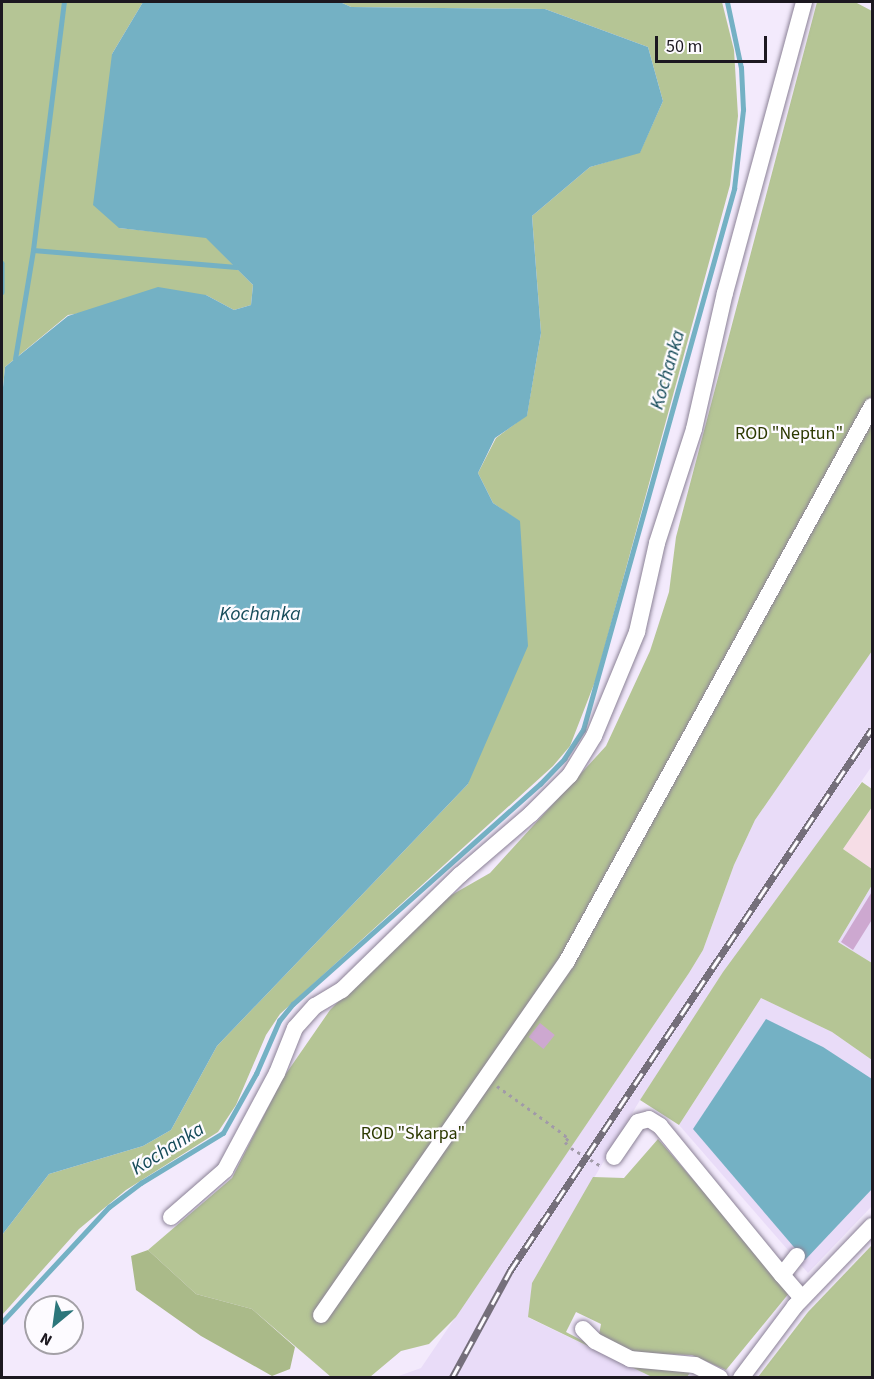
<!DOCTYPE html>
<style>
body{margin:0}
#map{position:relative;width:874px;height:1379px;overflow:hidden;background:#f3eafc;font-family:"Source Sans 3",sans-serif}
div>[style]{position:absolute}
.commercial>*{inset:0;background:#f6dde6}
.built>*{inset:0;background:#e9dcf8}
.green>*{inset:0;background:#b5c595}
.forest>*{inset:0;background:#aaba89}
.water>*{inset:0;background:#74b1c4}
.stream>*{height:4.5px;margin:-2.25px;padding:0 2.25px;transform-origin:2.25px;border-radius:2.25px;background:#74b1c4}
.building>*{inset:0;background:#cda8d0;transform-origin:0 0}
.path>*{height:3px;margin-top:-1.5px;transform-origin:0;background:repeating-linear-gradient(90deg,#a19aa8 0 3px,transparent 0 7.5px)}
.roads{filter:drop-shadow(0 0 2px #8b8296) drop-shadow(0 0 2px #8b8296)}
.minor>*{height:16px;margin:-8px;padding:0 8px;transform-origin:8px;border-radius:8px;background:#fff}
.rail>*{height:7px;margin-top:-3.5px;transform-origin:0;background:repeating-linear-gradient(90deg,#fdfbff 0 14px,#756f7b 0 28px);box-sizing:border-box;border-block:2px solid #756f7b}
span{translate:-50% -50%;white-space:nowrap;text-align:center;line-height:1.15;-webkit-text-stroke:4.5px #fdfbff;paint-order:stroke}
.park-label{font-size:18px;color:#2c3900}
.water-label{font-size:20px;color:#174c5a;font-style:italic}
.frame{position:absolute;inset:0;border:3px solid #1c1820;pointer-events:none}
.north{position:absolute;left:24px;top:1295px;width:60px;height:60px;box-sizing:border-box;background:#fdfbff;border:2px solid #a3a0a6;border-radius:50%;rotate:209deg;font-size:16px;font-weight:700;line-height:24px;text-align:center;color:#1c1820}
.north::after{content:'';display:block;margin:auto;width:21px;height:27px;background:#2c767b;clip-path:polygon(50% 0,100% 100%,50% 72%,0 100%)}
.scale{position:absolute;left:655px;top:36px;width:112px;height:27px;box-sizing:border-box;border:3px solid #1c1820;border-top:0;padding-left:8px;font-size:18px;line-height:21px;white-space:nowrap;color:#1c1820;-webkit-text-stroke:4px #fdfbff;paint-order:stroke}
</style>
<div id="map">
<div class="commercial">
<i style="clip-path:polygon(872px 807px,872px 869px,843px 849px)"></i>
</div>
<div class="built">
<i style="clip-path:polygon(872px 651px,872px 766px,640px 1100px,532px 1283px,529px 1318px,652px 1377px,393px 1378px,421px 1368px,689px 973px,703px 950px,734px 865px,755px 820px)"></i>
<i style="clip-path:polygon(872px 885px,872px 963px,838px 942px)"></i>
<i style="clip-path:polygon(761px 998px,832px 1032px,872px 1060px,872px 1206px,808px 1273px,679px 1125px)"></i>
</div>
<div class="green">
<i style="clip-path:polygon(2px 2px,143px 2px,112px 54px,119px 228px,206px 237px,253px 285px,251px 305px,234px 310px,206px 295px,68px 315px,5px 367px,2px 397px)"></i>
<i style="clip-path:polygon(340px 2px,722px 2px,734px 50px,738px 116px,730px 185px,596px 679px,570px 746px,553px 766px,280px 1014px,266px 1035px,236px 1105px,218px 1132px,126px 1190px,79px 1229px,2px 1315px,2px 1235px,49px 1174px,143px 1146px,171px 1130px,217px 1046px,468px 784px,520px 522px,493px 503px,478px 473px,496px 438px,527px 415px,541px 333px,532px 216px,590px 167px,640px 152px,663px 101px,648px 47px,545px 9px,351px 7px)"></i>
<i style="clip-path:polygon(817px 2px,855px 2px,872px 11px,872px 651px,755px 820px,734px 865px,703px 950px,689px 973px,456px 1317px,429px 1344px,401px 1351px,370px 1377px,331px 1377px,252px 1309px,196px 1294px,148px 1250px,232px 1178px,283px 1078px,330px 1010px,434px 905px,490px 873px,606px 746px,650px 651px,669px 592px,676px 537px)"></i>
<i style="clip-path:polygon(862px 782px,872px 789px,872px 807px,843px 849px,872px 869px,872px 885px,838px 942px,872px 963px,872px 1060px,832px 1032px,761px 998px,679px 1125px,640px 1100px,723px 972px)"></i>
<i style="clip-path:polygon(658px 1139px,790px 1292px,726px 1370px,692px 1355px,632px 1353px,599px 1335px,601px 1324px,576px 1312px,566px 1332px,631px 1366px,691px 1371px,687px 1377px,652px 1377px,528px 1317px,532px 1283px,593px 1177px,624px 1178px)"></i>
<i style="clip-path:polygon(872px 1245px,872px 1377px,758px 1377px,808px 1312px)"></i>
</div>
<div class="forest">
<i style="clip-path:polygon(148px 1250px,196px 1294px,252px 1309px,295px 1347px,290px 1369px,272px 1376px,201px 1336px,136px 1290px,131px 1256px)"></i>
</div>
<div class="water">
<i style="clip-path:polygon(143px 2px,340px 2px,351px 7px,545px 9px,648px 47px,663px 101px,640px 153px,590px 167px,532px 216px,541px 333px,527px 416px,495px 438px,478px 473px,493px 503px,520px 521px,528px 646px,468px 784px,217px 1046px,171px 1130px,143px 1146px,49px 1174px,2px 1235px,2px 397px,5px 367px,68px 316px,158px 287px,206px 295px,234px 310px,251px 305px,253px 285px,206px 238px,119px 228px,93px 205px,112px 54px)"></i>
<i style="clip-path:polygon(766px 1019px,823px 1047px,872px 1079px,872px 1189px,805px 1260px,693px 1129px)"></i>
</div>
<div class="stream">
<i style="left:33px;top:250px;width:204px;rotate:4.8deg"></i>
<i style="left:2px;top:263px;width:29px;rotate:90deg"></i>
<i style="left:15px;top:359px;width:110px;rotate:-80.6deg"></i>
<i style="left:33px;top:250px;width:250px;rotate:-82.9deg"></i>
<i style="left:2px;top:1322px;width:157px;rotate:-47.1deg"></i>
<i style="left:109px;top:1207px;width:40px;rotate:-37deg"></i>
<i style="left:141px;top:1183px;width:96px;rotate:-31.4deg"></i>
<i style="left:223px;top:1133px;width:68px;rotate:-60.8deg"></i>
<i style="left:256px;top:1074px;width:58px;rotate:-66.5deg"></i>
<i style="left:279px;top:1021px;width:22px;rotate:-51deg"></i>
<i style="left:293px;top:1004px;width:331px;rotate:-41.7deg"></i>
<i style="left:540px;top:784px;width:35px;rotate:-46deg"></i>
<i style="left:564px;top:759px;width:35px;rotate:-57deg"></i>
<i style="left:583px;top:730px;width:562px;rotate:-74.4deg"></i>
<i style="left:734px;top:189px;width:80px;rotate:-83.5deg"></i>
<i style="left:743px;top:110px;width:42px;rotate:-92.7deg"></i>
<i style="left:741px;top:68px;width:67px;rotate:-102deg"></i>
</div>
<div class="building">
<i style="clip-path:polygon(873px 890px,873px 918px,853px 950px,841px 942px)"></i>
<i style="left:540px;top:1023px;width:19px;height:18px;rotate:39deg"></i>
</div>
<div class="path">
<i style="left:497px;top:1086px;width:75px;rotate:35.8deg"></i>
<i style="left:558px;top:1130px;width:13px;rotate:39deg"></i>
<i style="left:568px;top:1138px;width:5px;rotate:127deg"></i>
<i style="left:565px;top:1142px;width:8px;rotate:45deg"></i>
<i style="left:571px;top:1148px;width:35px;rotate:31deg"></i>
</div>
<div class="roads">
<div class="minor">
<i style="left:614px;top:1157px;width:42px;rotate:-55.6deg"></i>
<i style="left:638px;top:1122px;width:11px;rotate:-15deg"></i>
<i style="left:649px;top:1119px;width:13px;rotate:32deg"></i>
<i style="left:660px;top:1126px;width:193px;rotate:50.7deg"></i>
<i style="left:171px;top:1217px;width:72px;rotate:-41deg"></i>
<i style="left:225px;top:1170px;width:110px;rotate:-61.8deg"></i>
<i style="left:277px;top:1073px;width:48px;rotate:-68.2deg"></i>
<i style="left:295px;top:1028px;width:30px;rotate:-48deg"></i>
<i style="left:315px;top:1006px;width:31px;rotate:-31deg"></i>
<i style="left:342px;top:990px;width:165px;rotate:-44.3deg"></i>
<i style="left:460px;top:875px;width:94px;rotate:-40.7deg"></i>
<i style="left:531px;top:814px;width:55px;rotate:-45deg"></i>
<i style="left:570px;top:775px;width:46px;rotate:-58.4deg"></i>
<i style="left:594px;top:736px;width:113px;rotate:-67.5deg"></i>
<i style="left:637px;top:632px;width:91px;rotate:-77.3deg"></i>
<i style="left:657px;top:543px;width:120px;rotate:-72deg"></i>
<i style="left:694px;top:429px;width:139px;rotate:-77.2deg"></i>
<i style="left:725px;top:293px;width:302px;rotate:-74.8deg"></i>
<i style="left:797px;top:1256px;width:24px;rotate:128deg"></i>
<i style="left:782px;top:1275px;width:30px;rotate:49deg"></i>
<i style="left:321px;top:1315px;width:431px;rotate:-55.2deg"></i>
<i style="left:567px;top:961px;width:633px;rotate:-61.21deg"></i>
<i style="left:583px;top:1329px;width:17px;rotate:45deg"></i>
<i style="left:595px;top:1341px;width:39px;rotate:27deg"></i>
<i style="left:630px;top:1359px;width:65px;rotate:5.3deg"></i>
<i style="left:695px;top:1365px;width:28px;rotate:27deg"></i>
<i style="left:741px;top:1378px;width:90px;rotate:-53.1deg"></i>
<i style="left:795px;top:1306px;width:111px;rotate:-46.1deg"></i>
</div>
</div>
<div class="rail">
<i style="left:452px;top:1378px;width:122px;rotate:-61.5deg"></i>
<i style="left:510px;top:1271px;width:652px;rotate:-56.26deg"></i>
</div>
<div class="park-label">
<span style="left:789px;top:434px">ROD "Neptun"</span>
<span style="left:413px;top:1134px">ROD "Skarpa"</span>
</div>
<div class="water-label">
<span style="left:668px;top:370px;rotate:-74deg">Kochanka</span>
<span style="left:260px;top:614px">Kochanka</span>
<span style="left:168px;top:1149px;rotate:-32deg">Kochanka</span>
</div>
<div class="frame"></div>
<div class="north">N</div>
<div class="scale">50 m</div>
</div>
